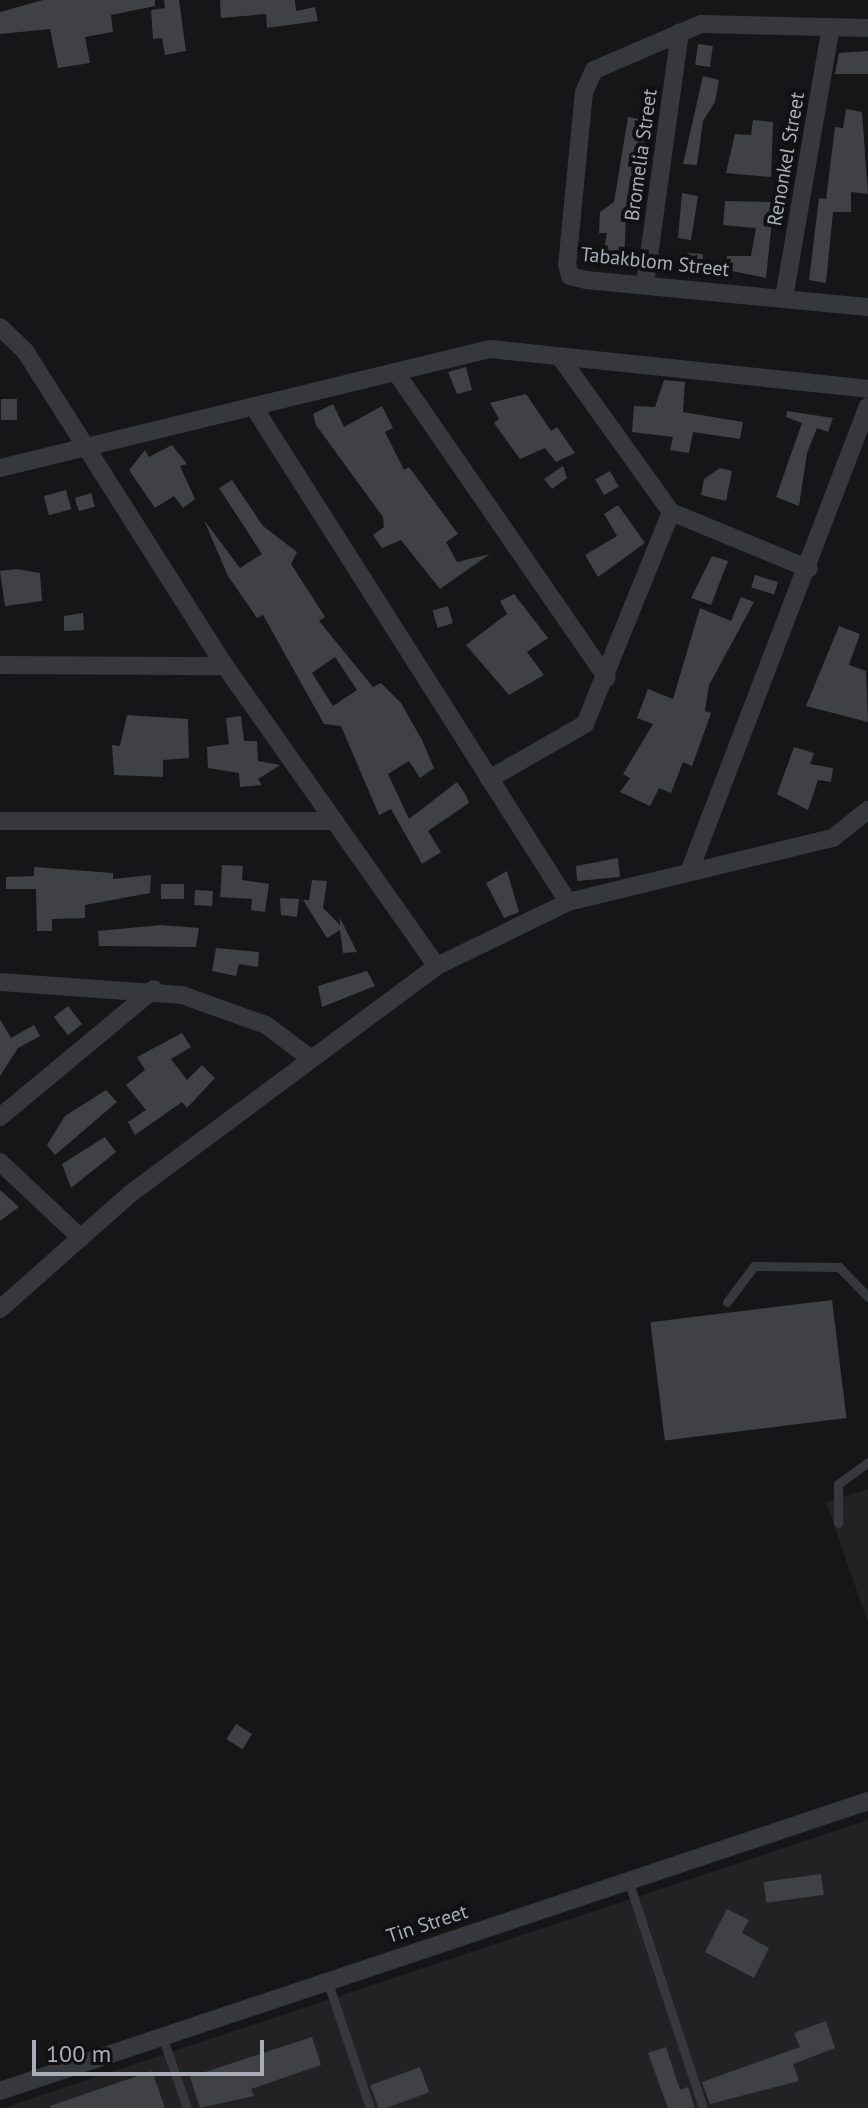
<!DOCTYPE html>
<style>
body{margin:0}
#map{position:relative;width:868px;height:2108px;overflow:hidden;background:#161618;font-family:"PT Sans",sans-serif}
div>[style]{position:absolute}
.built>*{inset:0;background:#222225}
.building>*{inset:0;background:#404145;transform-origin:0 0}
.service>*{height:9px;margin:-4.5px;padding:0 4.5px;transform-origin:4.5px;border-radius:4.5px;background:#37383d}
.minor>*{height:18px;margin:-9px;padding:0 9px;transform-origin:9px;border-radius:9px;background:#37383d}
span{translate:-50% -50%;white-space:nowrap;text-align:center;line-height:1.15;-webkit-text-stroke:8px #111113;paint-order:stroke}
.street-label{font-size:20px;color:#a8adb8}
.scale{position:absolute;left:32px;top:2040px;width:232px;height:36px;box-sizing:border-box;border:4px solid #a8adb8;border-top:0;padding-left:10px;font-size:24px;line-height:28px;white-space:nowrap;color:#a8adb8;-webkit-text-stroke:6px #111113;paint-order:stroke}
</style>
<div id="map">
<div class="built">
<i style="clip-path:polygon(868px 1489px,868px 1623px,826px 1502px)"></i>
<i style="clip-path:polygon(868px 1820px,868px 2108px,3px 2108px)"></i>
</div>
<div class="building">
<i style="clip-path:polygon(43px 0,155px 0,155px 6px,111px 15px,113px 32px,85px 37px,90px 63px,58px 68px,50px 29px,0 34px,0 12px)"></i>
<i style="clip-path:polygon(164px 0,179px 0,186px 51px,165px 55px,162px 38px,153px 39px,151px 10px,165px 8px)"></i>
<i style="clip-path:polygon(220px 0,295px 0,296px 11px,315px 7px,318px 21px,267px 28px,266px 14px,221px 18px)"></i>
<i style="left:698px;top:44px;width:15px;height:21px;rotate:8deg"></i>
<i style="clip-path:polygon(868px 51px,868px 74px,835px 74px,839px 53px)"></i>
<i style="clip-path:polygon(703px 76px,719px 80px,715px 102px,703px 121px,697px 165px,683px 164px)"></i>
<i style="clip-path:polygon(846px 109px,862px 112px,868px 194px,851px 192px,851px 212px,833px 212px,826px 283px,809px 280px,819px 198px,826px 199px,835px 127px,843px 128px)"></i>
<i style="clip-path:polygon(628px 117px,644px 120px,644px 162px,627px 198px,624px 260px,603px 256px,607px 233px,599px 233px,600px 212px,614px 202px)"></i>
<i style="clip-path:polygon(753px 120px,773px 122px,771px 177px,726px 173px,735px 134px,751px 135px)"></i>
<i style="clip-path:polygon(682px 193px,698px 196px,691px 240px,678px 238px)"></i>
<i style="clip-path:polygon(725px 201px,774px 202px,766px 278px,727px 270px,727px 256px,751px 256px,756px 228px,723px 225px)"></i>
<i style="left:687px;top:253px;width:16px;height:15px;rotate:4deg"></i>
<i style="clip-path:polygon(466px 367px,472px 390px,457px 394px,448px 372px)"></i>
<i style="clip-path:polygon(664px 380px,685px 382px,683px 412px,743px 422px,740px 439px,693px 432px,689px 453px,670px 450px,673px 437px,632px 432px,634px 406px,655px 407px)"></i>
<i style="clip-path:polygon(526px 394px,551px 431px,557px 427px,575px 453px,556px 462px,545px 448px,520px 459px,494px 423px,499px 419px,490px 403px)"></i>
<i style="left:1px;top:399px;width:16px;height:21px"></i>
<i style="clip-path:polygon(333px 404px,344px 427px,382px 406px,393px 428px,385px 432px,404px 470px,409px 467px,458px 534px,446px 542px,457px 562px,490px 554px,440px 589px,401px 540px,382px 548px,373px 535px,384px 527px,383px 517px,316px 425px,313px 414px)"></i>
<i style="clip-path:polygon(787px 411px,833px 418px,828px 432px,817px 428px,807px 453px,799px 506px,776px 497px,802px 423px,786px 417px)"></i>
<i style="clip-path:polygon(172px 445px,187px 464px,180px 466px,195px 499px,183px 508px,174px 496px,155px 508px,129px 470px,145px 450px,149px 457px)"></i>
<i style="clip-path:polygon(563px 466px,567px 478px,552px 489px,544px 479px)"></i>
<i style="clip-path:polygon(720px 468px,732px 471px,726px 501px,701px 495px,704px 479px)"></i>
<i style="left:610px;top:471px;width:18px;height:17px;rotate:61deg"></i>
<i style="clip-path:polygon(evenodd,232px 480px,263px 526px,297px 552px,291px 564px,325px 617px,319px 621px,373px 687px,381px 683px,401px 703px,422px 740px,434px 768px,420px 778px,409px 761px,388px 774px,409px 819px,457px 782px,466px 795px,469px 803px,428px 831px,441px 852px,422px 864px,391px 809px,379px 815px,341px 726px,324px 724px,263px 615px,257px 618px,228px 576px,204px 520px,240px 568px,262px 554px,219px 488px,232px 480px,335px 657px,357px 690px,333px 706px,312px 673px,335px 657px)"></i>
<i style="left:66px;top:490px;width:20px;height:23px;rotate:75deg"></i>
<i style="left:91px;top:493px;width:14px;height:17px;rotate:73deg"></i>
<i style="clip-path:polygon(618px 505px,645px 543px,598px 577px,585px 555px,617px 536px,604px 514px)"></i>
<i style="clip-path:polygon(712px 556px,728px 561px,711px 605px,691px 598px)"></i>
<i style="clip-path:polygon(16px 569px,40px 573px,42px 601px,5px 606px,0 571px)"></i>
<i style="left:755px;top:575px;width:24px;height:13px;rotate:17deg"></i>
<i style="clip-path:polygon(514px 594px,548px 638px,527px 652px,544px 675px,509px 695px,466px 645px,507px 614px,500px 601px)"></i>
<i style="clip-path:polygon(741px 597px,754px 602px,709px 685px,705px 711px,711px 713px,692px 766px,683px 762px,671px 793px,659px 788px,650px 806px,620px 792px,630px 778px,623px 774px,653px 724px,637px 718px,648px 689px,673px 699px,700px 608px,731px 621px)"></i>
<i style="left:448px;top:606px;width:18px;height:16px;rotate:74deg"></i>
<i style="clip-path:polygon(83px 613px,84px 630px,64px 631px,64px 616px)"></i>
<i style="clip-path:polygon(839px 626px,860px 634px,849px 665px,866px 671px,868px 722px,806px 706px)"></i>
<i style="clip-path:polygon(127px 715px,188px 719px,189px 758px,163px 760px,163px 777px,114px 775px,112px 745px,120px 746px)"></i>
<i style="clip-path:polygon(241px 716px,244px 741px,257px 741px,258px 761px,280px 765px,258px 779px,262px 785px,240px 787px,239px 773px,208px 768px,207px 747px,229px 744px,226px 718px)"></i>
<i style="clip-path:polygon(794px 747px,814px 753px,810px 764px,833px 768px,831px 782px,818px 780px,808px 810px,777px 794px)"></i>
<i style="clip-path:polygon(618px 858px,620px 877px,577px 881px,576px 866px)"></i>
<i style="clip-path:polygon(222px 865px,243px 866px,242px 880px,269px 884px,265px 912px,251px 910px,252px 899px,220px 897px)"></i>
<i style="clip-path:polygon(34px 867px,113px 873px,113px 879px,151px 875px,150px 893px,85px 905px,85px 918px,52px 919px,52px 931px,37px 931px,36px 889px,6px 889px,6px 877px,34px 876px)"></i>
<i style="clip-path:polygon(507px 871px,519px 912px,504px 918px,486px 883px)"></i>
<i style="clip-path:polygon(312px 880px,327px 881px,323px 908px,340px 925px,340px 918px,357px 952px,343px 953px,340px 930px,327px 938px,303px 900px,309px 900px)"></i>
<i style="left:161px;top:884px;width:23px;height:15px"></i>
<i style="left:195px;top:890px;width:18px;height:15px;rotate:3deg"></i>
<i style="clip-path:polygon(280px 898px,299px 899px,297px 917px,281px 915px)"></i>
<i style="clip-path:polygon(161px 925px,199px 928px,196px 947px,99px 946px,98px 931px)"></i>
<i style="clip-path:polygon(216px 948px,259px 952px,258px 967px,239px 964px,236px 976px,212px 971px)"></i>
<i style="clip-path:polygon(367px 971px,375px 986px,322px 1007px,318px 986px)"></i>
<i style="left:68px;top:1006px;width:23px;height:18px;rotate:52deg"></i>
<i style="clip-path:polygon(0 1019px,11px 1038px,34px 1025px,40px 1036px,18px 1048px,0 1076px)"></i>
<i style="clip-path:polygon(182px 1033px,191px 1047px,171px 1059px,187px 1080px,202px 1065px,215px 1078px,187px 1108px,182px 1102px,135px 1135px,128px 1122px,146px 1110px,126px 1085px,145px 1070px,137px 1057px)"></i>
<i style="clip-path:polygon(106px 1090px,117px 1102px,55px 1155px,47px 1145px,65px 1116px)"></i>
<i style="clip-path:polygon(105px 1137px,116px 1152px,71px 1188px,62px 1164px)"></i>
<i style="clip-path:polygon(0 1190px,19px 1207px,0 1221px)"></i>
<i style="left:832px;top:1300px;width:119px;height:183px;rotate:83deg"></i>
<i style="left:236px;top:1724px;width:19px;height:18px;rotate:32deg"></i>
<i style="left:821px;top:1874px;width:21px;height:58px;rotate:82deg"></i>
<i style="clip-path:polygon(727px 1909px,749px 1920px,742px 1933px,769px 1948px,754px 1978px,705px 1952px)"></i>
<i style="clip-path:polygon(826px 2021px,835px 2048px,793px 2064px,799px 2081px,710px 2104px,702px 2082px,800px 2047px,794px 2033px)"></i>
<i style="clip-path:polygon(312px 2037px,321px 2065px,251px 2089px,254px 2096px,200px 2108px,190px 2077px)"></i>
<i style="clip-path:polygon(666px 2047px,680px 2090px,688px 2087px,695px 2108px,668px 2108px,648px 2053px)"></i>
<i style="left:420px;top:2067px;width:27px;height:53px;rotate:70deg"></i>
<i style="clip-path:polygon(152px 2071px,165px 2108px,51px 2108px,50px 2106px)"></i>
</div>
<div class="service">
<i style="left:727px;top:1302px;width:45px;rotate:-53.1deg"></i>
<i style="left:754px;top:1266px;width:85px;rotate:0.7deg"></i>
<i style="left:839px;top:1267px;width:42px;rotate:46deg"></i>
<i style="left:838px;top:1523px;width:39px;rotate:-90deg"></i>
<i style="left:838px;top:1484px;width:37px;rotate:-36deg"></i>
<i style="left:628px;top:1880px;width:240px;rotate:71.8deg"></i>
<i style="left:327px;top:1980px;width:135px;rotate:71.4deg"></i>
<i style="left:162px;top:2036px;width:76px;rotate:70.9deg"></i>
</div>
<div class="minor">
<i style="left:868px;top:28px;width:167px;rotate:-178.6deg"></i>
<i style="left:701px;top:24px;width:116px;rotate:156.7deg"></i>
<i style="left:594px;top:70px;width:24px;rotate:114deg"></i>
<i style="left:584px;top:92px;width:173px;rotate:95.6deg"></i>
<i style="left:567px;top:264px;width:12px;rotate:76deg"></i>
<i style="left:570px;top:276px;width:16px;rotate:14deg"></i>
<i style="left:586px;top:280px;width:283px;rotate:5.5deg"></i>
<i style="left:645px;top:284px;width:254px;rotate:-82.1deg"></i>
<i style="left:784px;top:298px;width:275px;rotate:-80.2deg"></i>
<i style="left:0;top:327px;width:35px;rotate:44deg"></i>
<i style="left:25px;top:351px;width:373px;rotate:57.6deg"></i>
<i style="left:225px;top:666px;width:367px;rotate:54.8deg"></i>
<i style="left:560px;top:357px;width:191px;rotate:54.4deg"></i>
<i style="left:671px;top:512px;width:149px;rotate:22.4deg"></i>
<i style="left:397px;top:374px;width:369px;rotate:55.4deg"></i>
<i style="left:255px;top:409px;width:584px;rotate:57.59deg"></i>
<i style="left:0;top:468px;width:504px;rotate:-13.65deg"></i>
<i style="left:490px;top:349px;width:380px;rotate:6deg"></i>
<i style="left:0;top:665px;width:225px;rotate:0.3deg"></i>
<i style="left:489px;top:779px;width:111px;rotate:-29.8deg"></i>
<i style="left:585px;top:724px;width:229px;rotate:-67.9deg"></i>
<i style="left:0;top:821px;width:335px"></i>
<i style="left:691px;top:867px;width:493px;rotate:-69deg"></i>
<i style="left:0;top:982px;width:182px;rotate:4.1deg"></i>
<i style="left:182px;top:995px;width:89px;rotate:19.7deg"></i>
<i style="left:266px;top:1025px;width:55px;rotate:36.9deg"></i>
<i style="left:0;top:1117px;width:200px;rotate:-39.7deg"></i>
<i style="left:0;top:1162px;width:111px;rotate:43.2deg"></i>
<i style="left:0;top:1309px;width:174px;rotate:-41.5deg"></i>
<i style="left:130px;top:1194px;width:382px;rotate:-36.6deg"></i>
<i style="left:437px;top:966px;width:146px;rotate:-26deg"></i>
<i style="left:568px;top:902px;width:273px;rotate:-13.6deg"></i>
<i style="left:833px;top:838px;width:45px;rotate:-38.7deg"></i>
<i style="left:0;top:2091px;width:915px;rotate:-18.47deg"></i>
</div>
<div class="street-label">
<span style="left:641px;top:155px;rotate:-82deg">Bromelia Street</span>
<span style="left:786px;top:159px;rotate:-80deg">Renonkel Street</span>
<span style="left:655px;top:262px;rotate:6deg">Tabakblom Street</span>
<span style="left:427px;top:1924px;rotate:-18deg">Tin Street</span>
</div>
<div class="scale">100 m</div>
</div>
